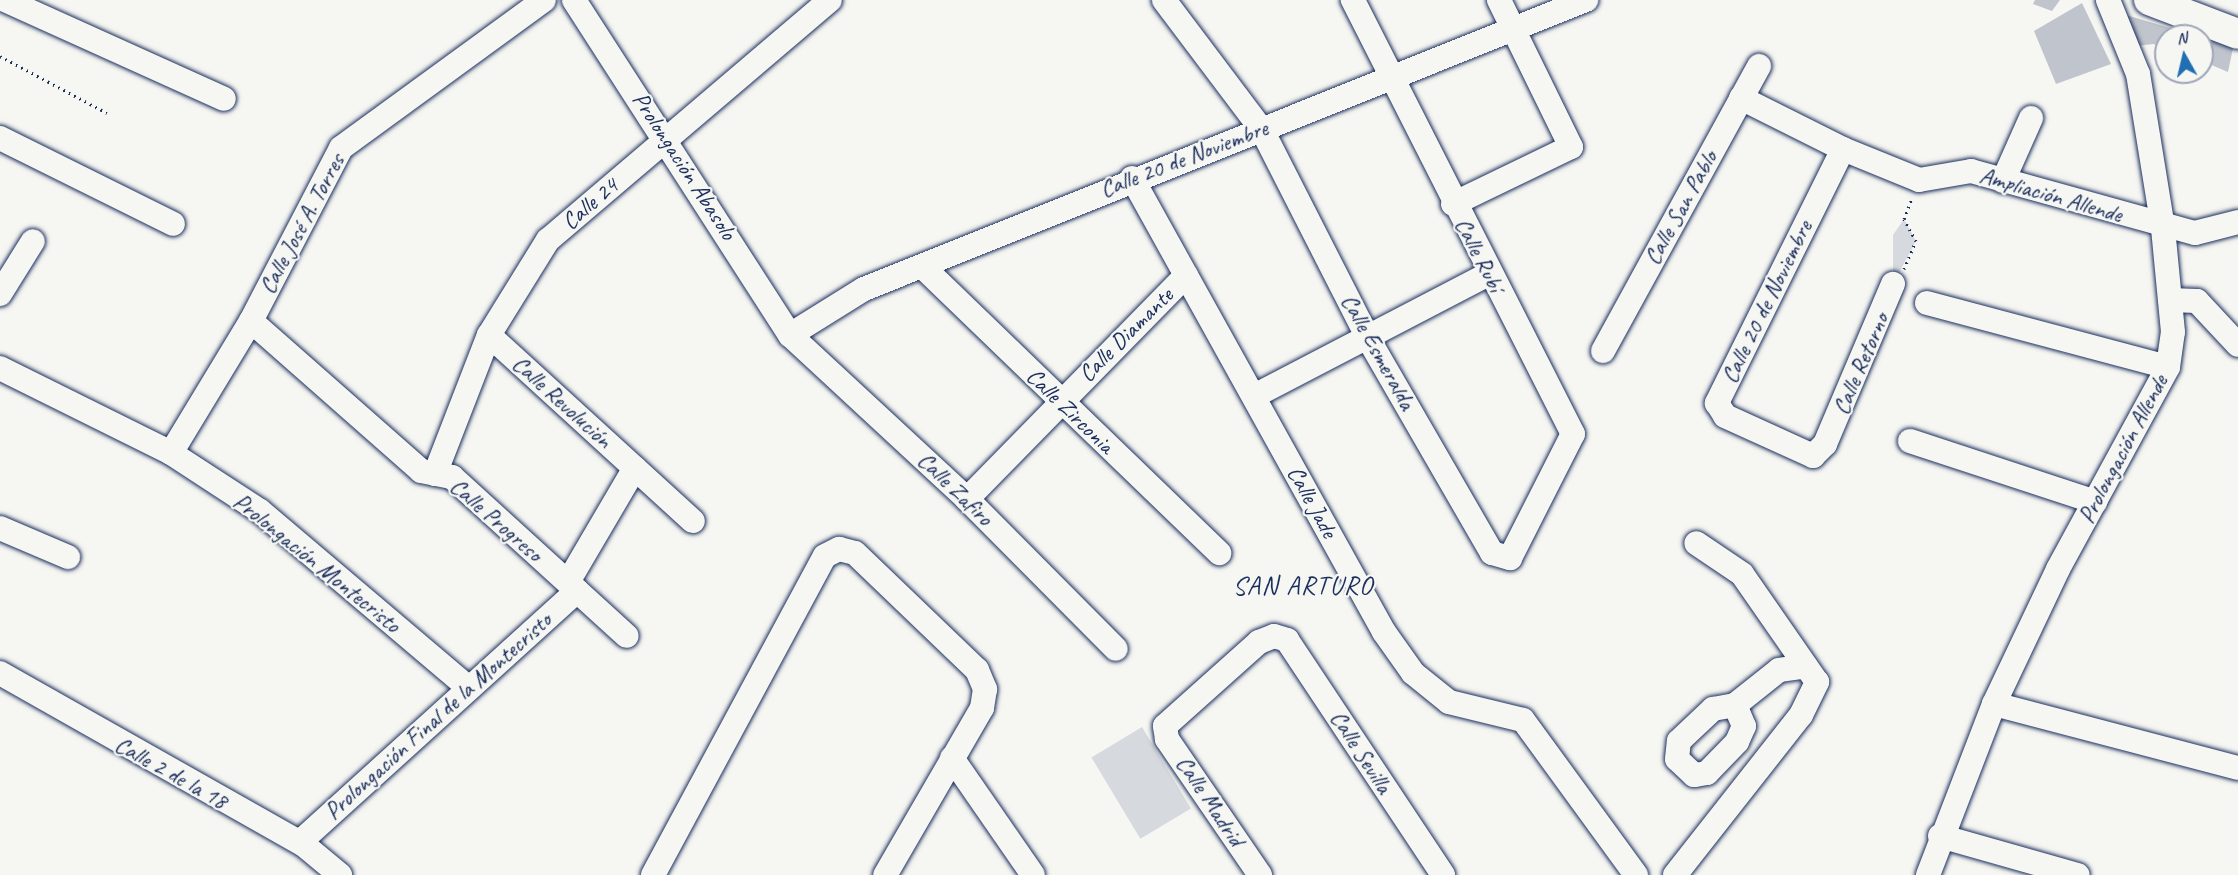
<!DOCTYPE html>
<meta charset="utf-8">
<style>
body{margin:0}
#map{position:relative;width:2238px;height:875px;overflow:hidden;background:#f6f6f2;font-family:Caveat,sans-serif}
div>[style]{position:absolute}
.green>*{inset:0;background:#d6d9dd;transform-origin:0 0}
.building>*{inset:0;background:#c0c4cd}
.path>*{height:3px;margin-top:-1.5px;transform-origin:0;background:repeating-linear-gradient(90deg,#1b2f5e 0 1.5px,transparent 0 6px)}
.roads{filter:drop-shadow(0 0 2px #1b2f5e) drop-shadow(0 0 2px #1b2f5e)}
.minor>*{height:24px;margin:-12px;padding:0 12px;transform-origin:12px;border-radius:12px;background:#f6f6f2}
.major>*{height:30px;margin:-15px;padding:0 15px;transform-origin:15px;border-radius:15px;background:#f6f6f2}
span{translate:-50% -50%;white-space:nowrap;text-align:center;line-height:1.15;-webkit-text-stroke:4.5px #f6f6f2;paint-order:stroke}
.street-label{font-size:24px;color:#1b2f5e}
.neighbourhood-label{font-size:26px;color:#1b2f5e;letter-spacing:1.5px}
.north{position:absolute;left:2154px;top:24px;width:60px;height:60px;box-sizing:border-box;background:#f6f6f2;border:2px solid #9ea6b7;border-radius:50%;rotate:352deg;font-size:16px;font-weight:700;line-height:24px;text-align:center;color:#1b2f5e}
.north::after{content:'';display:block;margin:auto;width:21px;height:27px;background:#1f6fb2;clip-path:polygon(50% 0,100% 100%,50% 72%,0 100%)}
</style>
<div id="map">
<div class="green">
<i style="clip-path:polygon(1904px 219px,1916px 241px,1893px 284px,1893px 235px)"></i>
<i style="left:1142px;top:727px;width:95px;height:59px;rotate:59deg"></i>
</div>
<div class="building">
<i style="clip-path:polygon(2035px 0,2060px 0,2052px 11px,2033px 4px)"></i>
<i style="clip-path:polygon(2082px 3px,2111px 64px,2056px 84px,2034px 31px)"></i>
<i style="clip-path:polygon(2119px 13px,2194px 35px,2194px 36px,2166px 36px,2166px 53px,2154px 44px,2134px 46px)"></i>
<i style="clip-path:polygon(2202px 37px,2233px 48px,2228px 72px,2202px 61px)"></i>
</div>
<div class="path">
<i style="left:0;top:56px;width:121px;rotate:28deg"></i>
<i style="left:1904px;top:269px;width:30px;rotate:-67deg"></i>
<i style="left:1916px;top:241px;width:25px;rotate:-119deg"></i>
<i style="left:1904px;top:219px;width:22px;rotate:-69deg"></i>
</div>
<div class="roads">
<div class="minor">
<i style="left:5px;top:0;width:240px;rotate:24.3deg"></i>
<i style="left:574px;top:0;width:399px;rotate:57.2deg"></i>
<i style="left:790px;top:335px;width:241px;rotate:42.8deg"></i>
<i style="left:967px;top:499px;width:211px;rotate:45.2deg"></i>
<i style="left:1164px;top:0;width:163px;rotate:53deg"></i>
<i style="left:1262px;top:130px;width:236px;rotate:63deg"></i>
<i style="left:1369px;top:340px;width:246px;rotate:60deg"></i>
<i style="left:1492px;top:553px;width:19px;rotate:16deg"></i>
<i style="left:1510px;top:558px;width:139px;rotate:-63.1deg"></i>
<i style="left:1573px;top:434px;width:487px;rotate:-116.9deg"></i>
<i style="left:1741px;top:98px;width:114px;rotate:26.6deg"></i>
<i style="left:1843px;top:149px;width:82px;rotate:22.2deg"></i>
<i style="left:1919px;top:180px;width:53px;rotate:-9.8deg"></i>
<i style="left:1971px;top:171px;width:232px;rotate:15.5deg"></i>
<i style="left:2195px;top:233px;width:44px;rotate:-14.3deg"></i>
<i style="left:0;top:138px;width:193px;rotate:26.4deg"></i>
<i style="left:1843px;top:149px;width:284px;rotate:116.4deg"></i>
<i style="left:1717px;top:403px;width:15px;rotate:58deg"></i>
<i style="left:1725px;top:416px;width:97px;rotate:24.4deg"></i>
<i style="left:1813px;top:456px;width:17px;rotate:-45deg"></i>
<i style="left:1825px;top:444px;width:174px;rotate:-67deg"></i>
<i style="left:1132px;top:178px;width:519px;rotate:60.97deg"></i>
<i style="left:1384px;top:632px;width:50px;rotate:54.7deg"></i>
<i style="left:1413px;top:673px;width:46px;rotate:38.9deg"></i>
<i style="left:1449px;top:702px;width:76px;rotate:13.7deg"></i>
<i style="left:1523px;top:720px;width:192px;rotate:53.9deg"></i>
<i style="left:2003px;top:181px;width:69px;rotate:-66deg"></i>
<i style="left:1453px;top:204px;width:131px;rotate:-25.8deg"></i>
<i style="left:1571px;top:147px;width:164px;rotate:-116.1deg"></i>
<i style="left:923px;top:267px;width:412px;rotate:44deg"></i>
<i style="left:0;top:294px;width:62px;rotate:-58.1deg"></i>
<i style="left:2170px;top:300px;width:27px;rotate:2deg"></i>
<i style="left:2197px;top:301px;width:60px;rotate:47deg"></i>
<i style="left:1927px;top:303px;width:249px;rotate:14.9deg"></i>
<i style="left:251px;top:321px;width:227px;rotate:41.4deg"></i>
<i style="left:421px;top:471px;width:32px;rotate:11deg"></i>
<i style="left:452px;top:477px;width:236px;rotate:42.3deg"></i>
<i style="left:489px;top:335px;width:276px;rotate:42.4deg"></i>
<i style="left:790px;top:335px;width:87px;rotate:-31.9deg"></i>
<i style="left:864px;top:289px;width:778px;rotate:-21.82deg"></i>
<i style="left:1603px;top:351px;width:325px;rotate:-61.3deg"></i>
<i style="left:0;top:368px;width:191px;rotate:26.4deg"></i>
<i style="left:171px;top:453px;width:106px;rotate:33.1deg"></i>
<i style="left:260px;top:511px;width:270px;rotate:40.3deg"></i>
<i style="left:1254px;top:396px;width:264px;rotate:-27.5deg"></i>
<i style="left:1910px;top:441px;width:195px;rotate:18.2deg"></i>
<i style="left:171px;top:453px;width:154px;rotate:-58.8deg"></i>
<i style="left:251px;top:321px;width:195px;rotate:-62.5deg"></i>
<i style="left:341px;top:148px;width:251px;rotate:-36.1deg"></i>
<i style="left:435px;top:474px;width:149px;rotate:-68.8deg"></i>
<i style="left:489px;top:335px;width:112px;rotate:-58.2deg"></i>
<i style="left:548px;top:240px;width:370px;rotate:-40.4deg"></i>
<i style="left:967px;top:499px;width:313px;rotate:-45.6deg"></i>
<i style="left:0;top:528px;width:74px;rotate:23.1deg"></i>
<i style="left:568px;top:582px;width:132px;rotate:-59.6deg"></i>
<i style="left:0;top:673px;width:349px;rotate:29.5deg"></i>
<i style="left:304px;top:845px;width:47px;rotate:39.8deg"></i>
<i style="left:1994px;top:704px;width:252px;rotate:14.7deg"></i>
<i style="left:1735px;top:705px;width:23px;rotate:67deg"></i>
<i style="left:1744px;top:726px;width:17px;rotate:114deg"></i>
<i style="left:1737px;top:742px;width:43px;rotate:134.1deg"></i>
<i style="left:1707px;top:773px;width:13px;rotate:171deg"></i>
<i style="left:1694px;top:775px;width:23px;rotate:-137deg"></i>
<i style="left:1677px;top:759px;width:18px;rotate:-84deg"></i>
<i style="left:1679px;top:741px;width:47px;rotate:-43.3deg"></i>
<i style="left:1713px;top:709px;width:22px;rotate:-10deg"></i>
<i style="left:1735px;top:705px;width:56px;rotate:-38.5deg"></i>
<i style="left:1779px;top:670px;width:27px;rotate:-8deg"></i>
<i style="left:952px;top:758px;width:142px;rotate:55.3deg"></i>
<i style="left:1940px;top:836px;width:143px;rotate:15.8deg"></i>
<i style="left:300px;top:842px;width:374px;rotate:-42.2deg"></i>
<i style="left:653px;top:875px;width:362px;rotate:-61.7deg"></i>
<i style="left:825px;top:556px;width:16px;rotate:-27deg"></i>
<i style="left:839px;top:549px;width:16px;rotate:14deg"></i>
<i style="left:855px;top:553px;width:169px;rotate:43.8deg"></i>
<i style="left:977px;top:670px;width:21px;rotate:67deg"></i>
<i style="left:985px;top:689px;width:19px;rotate:99deg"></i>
<i style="left:982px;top:708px;width:193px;rotate:120.1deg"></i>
<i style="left:1260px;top:875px;width:165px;rotate:-124.4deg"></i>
<i style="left:1167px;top:739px;width:13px;rotate:-99deg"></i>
<i style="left:1165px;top:726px;width:126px;rotate:-41.8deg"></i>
<i style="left:1259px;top:642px;width:16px;rotate:-22deg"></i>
<i style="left:1274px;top:636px;width:14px;rotate:17deg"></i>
<i style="left:1287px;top:640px;width:282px;rotate:56.4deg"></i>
<i style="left:1675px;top:875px;width:204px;rotate:-51.8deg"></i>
<i style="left:1801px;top:715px;width:37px;rotate:-64deg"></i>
<i style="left:1817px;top:682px;width:131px;rotate:-124.8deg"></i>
<i style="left:1742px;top:574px;width:55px;rotate:-146deg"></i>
<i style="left:1928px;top:875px;width:183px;rotate:-68.9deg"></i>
<i style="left:1994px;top:704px;width:149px;rotate:-64.6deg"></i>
<i style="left:2058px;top:569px;width:230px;rotate:-61.4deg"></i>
<i style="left:2168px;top:367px;width:35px;rotate:-82deg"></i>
<i style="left:2173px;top:332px;width:104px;rotate:-95.5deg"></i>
<i style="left:2163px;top:228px;width:156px;rotate:-99.2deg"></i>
<i style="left:2138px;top:74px;width:80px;rotate:-112.1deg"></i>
</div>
<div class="major">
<i style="left:2149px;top:0;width:95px;rotate:20.9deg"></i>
</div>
</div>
<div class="street-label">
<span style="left:1184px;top:159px;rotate:-21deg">Calle 20 de Noviembre</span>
<span style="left:684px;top:166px;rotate:57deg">Prolongación Abasolo</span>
<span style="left:2051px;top:195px;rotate:16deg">Ampliación Allende</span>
<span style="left:590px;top:204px;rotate:-41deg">Calle 24</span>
<span style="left:1681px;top:208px;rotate:-61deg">Calle San Pablo</span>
<span style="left:302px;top:224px;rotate:-62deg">Calle José A. Torres</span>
<span style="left:1479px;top:255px;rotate:63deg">Calle Rubí</span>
<span style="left:1767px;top:302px;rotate:-64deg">Calle 20 de Noviembre</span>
<span style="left:1126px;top:335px;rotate:-45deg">Calle Diamante</span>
<span style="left:1378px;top:352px;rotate:61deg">Calle Esmeralda</span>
<span style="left:1861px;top:364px;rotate:-67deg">Calle Retorno</span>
<span style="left:562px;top:402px;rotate:42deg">Calle Revolución</span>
<span style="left:1070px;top:411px;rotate:44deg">Calle Zirconia</span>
<span style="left:2123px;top:449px;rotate:-62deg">Prolongación Allende</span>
<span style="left:955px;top:489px;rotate:44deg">Calle Zafiro</span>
<span style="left:1312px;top:502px;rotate:61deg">Calle Jade</span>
<span style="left:496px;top:520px;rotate:41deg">Calle Progreso</span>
<span style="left:317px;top:563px;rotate:39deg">Prolongación Montecristo</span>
<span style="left:438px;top:716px;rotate:-42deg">Prolongación Final de la Montecristo</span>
<span style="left:1361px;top:752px;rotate:57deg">Calle Sevilla</span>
<span style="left:171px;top:773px;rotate:29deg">Calle 2 de la 18</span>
<span style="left:1210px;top:801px;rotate:56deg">Calle Madrid</span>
</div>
<div class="neighbourhood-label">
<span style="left:1303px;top:586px">SAN ARTURO</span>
</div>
<div class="north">N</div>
</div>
